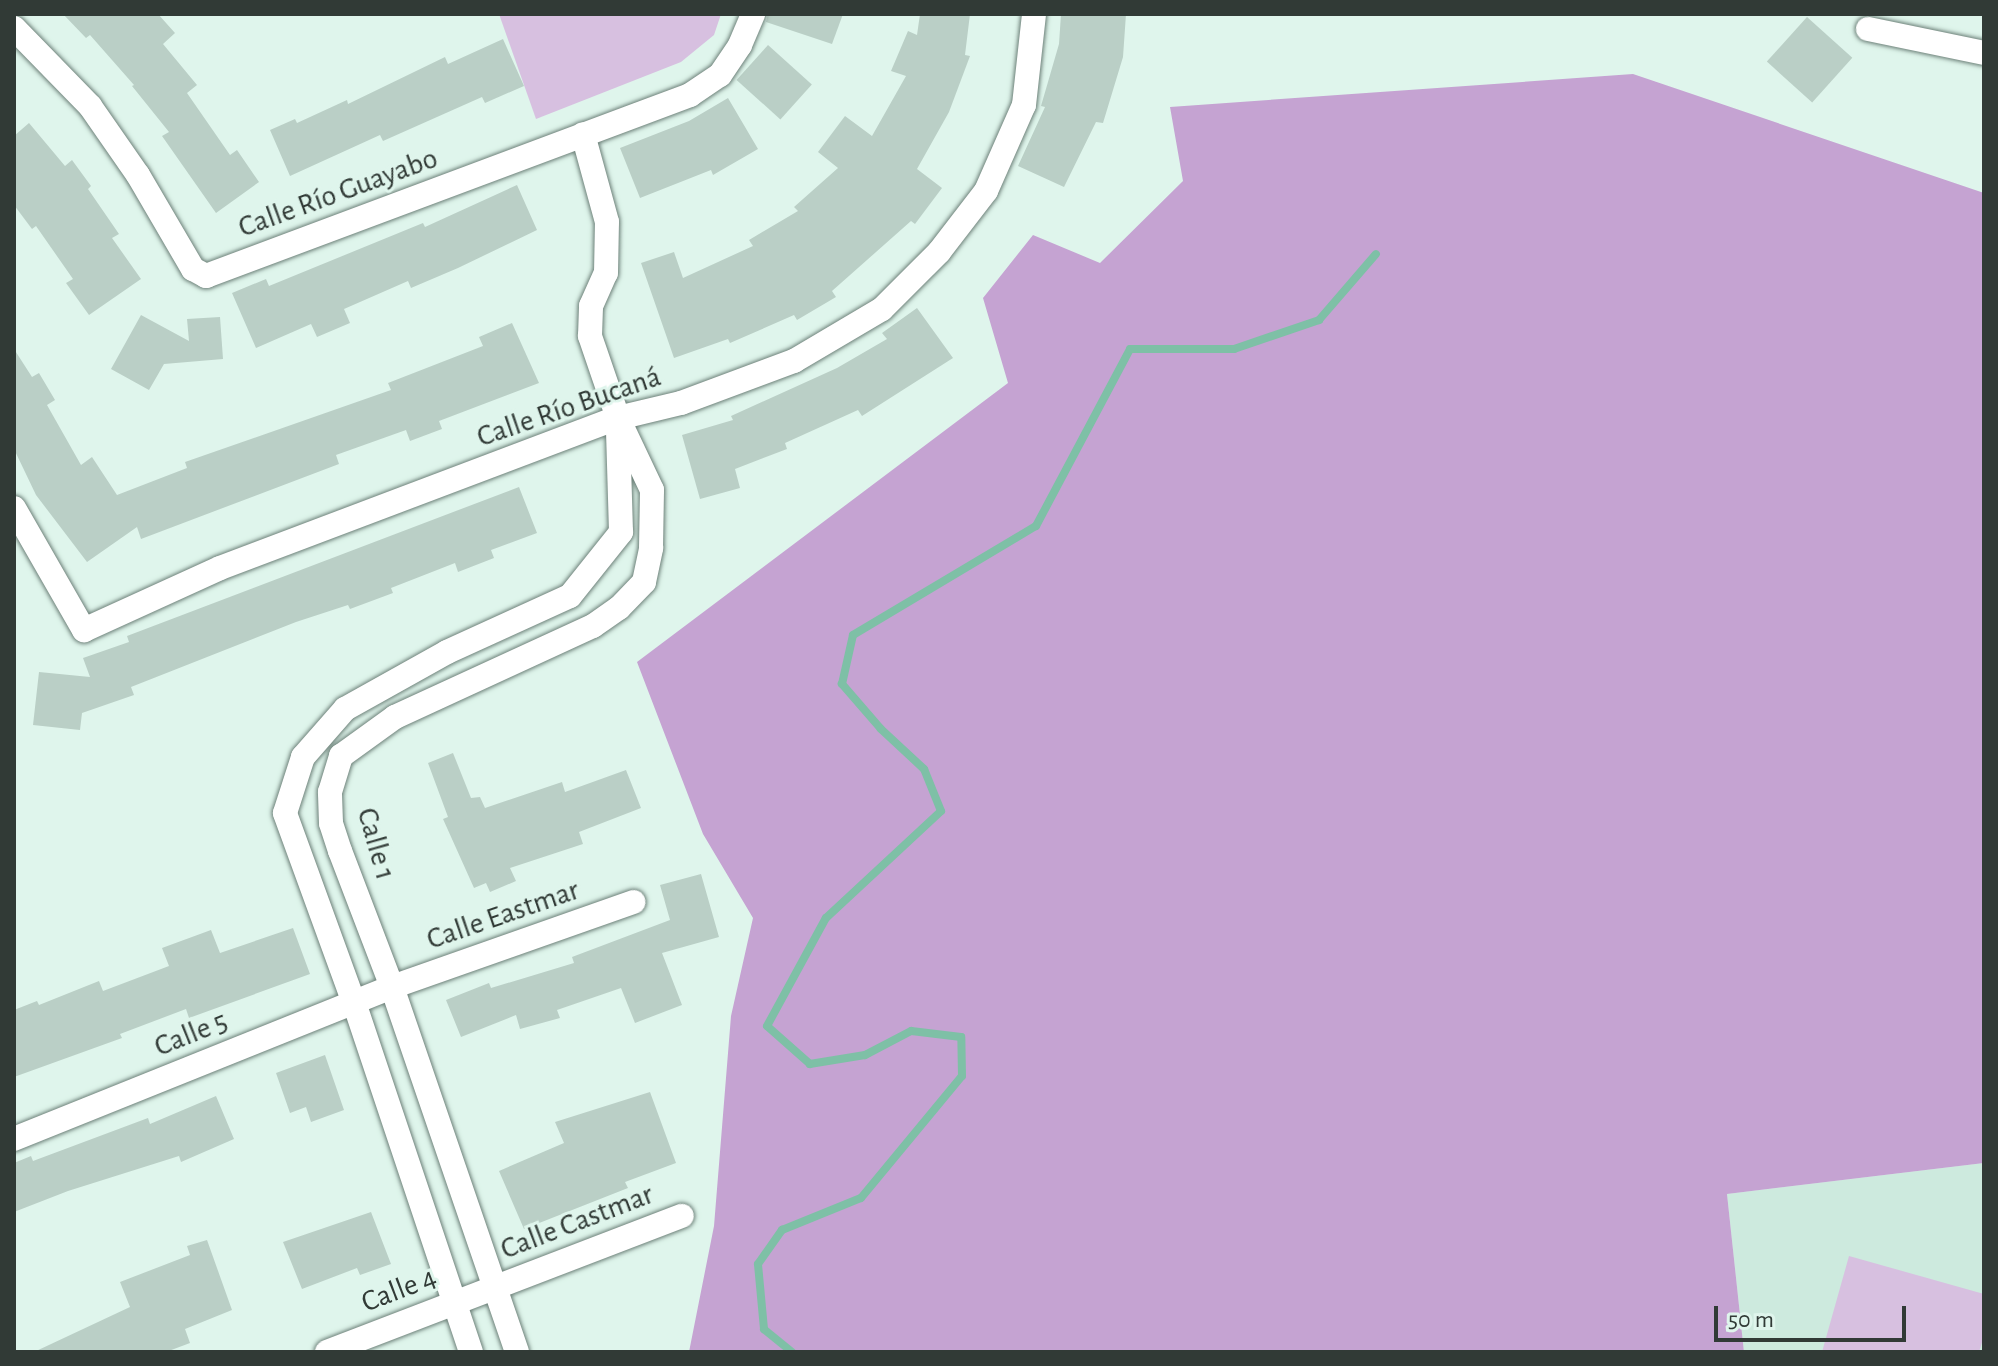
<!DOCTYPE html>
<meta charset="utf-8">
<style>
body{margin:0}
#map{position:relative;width:1998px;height:1366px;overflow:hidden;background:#dff5ec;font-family:"Alegreya Sans",sans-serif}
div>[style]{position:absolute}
.built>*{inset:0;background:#cdeade}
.green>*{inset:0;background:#d7c0e0}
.forest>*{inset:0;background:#c5a3d2}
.stream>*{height:8px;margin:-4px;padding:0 4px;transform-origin:4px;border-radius:4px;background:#7ec0a6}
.building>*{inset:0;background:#bacfc6;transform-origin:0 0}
.roads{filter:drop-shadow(0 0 2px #6d8179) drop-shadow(0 0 2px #6d8179)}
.minor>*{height:24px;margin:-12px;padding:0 12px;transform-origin:12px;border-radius:12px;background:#fff}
span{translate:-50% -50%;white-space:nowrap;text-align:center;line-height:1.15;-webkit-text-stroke:6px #dff5ec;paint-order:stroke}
.street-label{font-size:30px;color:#313a36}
.frame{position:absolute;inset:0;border:16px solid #313a36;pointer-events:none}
.scale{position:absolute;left:1714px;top:1306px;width:192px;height:36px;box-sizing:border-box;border:4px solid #313a36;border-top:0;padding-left:10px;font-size:24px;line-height:28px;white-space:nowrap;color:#313a36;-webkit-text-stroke:6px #dff5ec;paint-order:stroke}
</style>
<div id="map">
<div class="built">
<i style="clip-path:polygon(1984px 1163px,1984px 1352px,1744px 1352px,1727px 1194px)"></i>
</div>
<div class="green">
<i style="clip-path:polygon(499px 14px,721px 14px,714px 35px,681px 62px,536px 119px)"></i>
<i style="clip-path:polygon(1849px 1256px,1984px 1294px,1984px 1336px,1979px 1352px,1822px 1352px)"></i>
</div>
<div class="forest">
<i style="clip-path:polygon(1633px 74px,1984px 193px,1984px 1163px,1727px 1194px,1744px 1352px,689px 1352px,714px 1226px,731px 1016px,753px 918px,703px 834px,637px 662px,1008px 383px,983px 298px,1033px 235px,1100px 263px,1183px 181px,1170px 107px)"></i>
</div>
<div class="stream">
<i style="left:792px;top:1352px;width:36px;rotate:-141deg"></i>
<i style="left:764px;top:1329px;width:65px;rotate:-95.3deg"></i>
<i style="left:758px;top:1264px;width:42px;rotate:-54.8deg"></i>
<i style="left:782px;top:1230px;width:85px;rotate:-22.1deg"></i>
<i style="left:861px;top:1198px;width:158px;rotate:-50.4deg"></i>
<i style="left:962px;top:1076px;width:39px;rotate:-91deg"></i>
<i style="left:961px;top:1037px;width:50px;rotate:-173.2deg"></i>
<i style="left:911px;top:1031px;width:52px;rotate:152.4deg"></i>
<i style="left:865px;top:1055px;width:56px;rotate:170.7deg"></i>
<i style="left:810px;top:1064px;width:57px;rotate:-138.5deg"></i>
<i style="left:767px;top:1026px;width:123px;rotate:-61.4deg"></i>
<i style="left:826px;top:918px;width:157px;rotate:-42.9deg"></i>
<i style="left:941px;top:811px;width:45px;rotate:-112deg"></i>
<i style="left:924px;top:769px;width:59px;rotate:-137.1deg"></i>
<i style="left:881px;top:729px;width:60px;rotate:-130.9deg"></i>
<i style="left:842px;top:684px;width:50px;rotate:-77.3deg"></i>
<i style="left:853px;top:635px;width:213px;rotate:-30.8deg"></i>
<i style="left:1036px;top:526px;width:200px;rotate:-62deg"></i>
<i style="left:1130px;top:349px;width:104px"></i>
<i style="left:1234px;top:349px;width:90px;rotate:-18.8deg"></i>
<i style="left:1319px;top:320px;width:87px;rotate:-49.2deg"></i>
</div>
<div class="building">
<i style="clip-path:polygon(63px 14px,158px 14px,175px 33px,163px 44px,197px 85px,187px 93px,230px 155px,237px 150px,259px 182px,216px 213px,162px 136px,169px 132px,132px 86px,134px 85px,90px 35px,86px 38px)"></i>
<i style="clip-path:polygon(768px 14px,843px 14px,832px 44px,766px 22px)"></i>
<i style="clip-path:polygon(920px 14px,970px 14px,965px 55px,970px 56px,949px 112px,917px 169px,942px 188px,915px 224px,911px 221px,832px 291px,836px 297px,797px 320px,794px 315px,730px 343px,728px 339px,674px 358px,641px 263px,674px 252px,683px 278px,753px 246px,749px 240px,798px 211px,794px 207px,838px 168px,818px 152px,845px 116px,872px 136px,906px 76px,891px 71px,908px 31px,917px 35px)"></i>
<i style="clip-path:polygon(1061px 14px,1126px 14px,1123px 57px,1103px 123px,1096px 122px,1064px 187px,1018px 166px,1045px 107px,1041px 106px,1059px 44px)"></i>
<i style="left:1807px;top:17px;width:61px;height:60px;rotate:42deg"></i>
<i style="clip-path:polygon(503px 39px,524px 86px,485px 103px,482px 97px,383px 141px,380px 135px,290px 176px,270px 130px,295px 119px,297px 123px,347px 100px,348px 104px,445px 57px,448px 64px)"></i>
<i style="left:768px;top:45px;width:59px;height:47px;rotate:42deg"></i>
<i style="clip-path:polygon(728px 98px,758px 149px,713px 175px,711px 170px,640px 198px,620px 148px,689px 121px)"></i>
<i style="clip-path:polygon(29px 123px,65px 166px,72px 160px,91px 186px,88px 189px,119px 234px,112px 238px,141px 279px,89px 315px,66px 283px,73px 279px,36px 226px,32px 229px,14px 205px,14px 136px)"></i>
<i style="clip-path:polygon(517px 185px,537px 230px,458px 268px,411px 288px,408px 281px,344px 309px,350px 323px,317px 337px,311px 324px,256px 348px,232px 293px,266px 279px,269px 286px,423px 223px,425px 227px)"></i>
<i style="clip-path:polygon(917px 308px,953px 358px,862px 416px,858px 410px,785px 443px,787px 449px,735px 469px,740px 488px,700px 499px,682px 435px,733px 420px,731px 416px,837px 368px,887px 339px,882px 333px)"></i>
<i style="clip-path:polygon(141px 315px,189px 341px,187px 319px,220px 317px,223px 359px,164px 364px,149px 390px,111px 369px)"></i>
<i style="clip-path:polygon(512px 323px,539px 383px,439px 421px,442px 429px,410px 441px,406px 430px,336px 455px,339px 464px,141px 539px,137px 527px,87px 562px,36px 495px,14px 449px,14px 349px,32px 377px,39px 373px,55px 400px,47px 405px,81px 465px,92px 457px,117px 495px,187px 468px,185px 462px,391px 390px,388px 383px,483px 346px,479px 337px)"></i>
<i style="clip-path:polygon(519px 487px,537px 533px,491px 550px,494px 558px,458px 572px,455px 563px,391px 588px,393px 593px,350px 609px,348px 605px,296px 622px,131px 687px,134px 695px,82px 713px,80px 730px,33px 725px,39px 672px,90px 677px,83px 658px,129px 642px,127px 636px)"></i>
<i style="clip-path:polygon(453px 753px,471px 798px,480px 797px,485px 808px,562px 782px,565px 792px,626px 770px,641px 808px,579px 832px,583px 844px,510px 868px,516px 881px,490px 892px,486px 883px,474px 888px,443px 819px,448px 817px,428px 763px)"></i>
<i style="clip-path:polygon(701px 874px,719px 937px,662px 953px,682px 1005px,635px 1023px,621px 988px,557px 1010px,560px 1018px,520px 1029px,516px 1015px,461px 1037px,446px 1000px,489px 983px,491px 988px,574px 963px,572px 957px,670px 920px,660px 885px)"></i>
<i style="clip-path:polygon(293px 928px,310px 974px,189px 1018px,186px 1009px,120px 1034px,122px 1038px,14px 1077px,14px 1010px,37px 1001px,39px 1005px,99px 981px,103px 991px,169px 966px,162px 948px,211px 930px,220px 953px)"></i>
<i style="clip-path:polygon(325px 1055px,344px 1110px,311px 1122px,306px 1107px,290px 1113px,276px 1073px)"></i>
<i style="clip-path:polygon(650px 1092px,676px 1163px,625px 1182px,628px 1188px,524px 1229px,499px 1171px,564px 1143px,555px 1122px)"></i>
<i style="clip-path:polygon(216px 1096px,234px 1139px,181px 1162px,179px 1156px,68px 1191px,14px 1212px,14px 1163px,31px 1156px,33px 1161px,148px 1118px,150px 1124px)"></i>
<i style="clip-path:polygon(371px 1212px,391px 1264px,360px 1275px,357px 1268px,302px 1289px,283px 1242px)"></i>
<i style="clip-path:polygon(207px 1240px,232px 1310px,185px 1329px,190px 1343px,166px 1352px,34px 1352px,130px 1307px,120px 1282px,190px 1255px,187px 1246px)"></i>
</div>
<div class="roads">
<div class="minor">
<i style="left:14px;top:28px;width:109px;rotate:45.7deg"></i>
<i style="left:90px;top:106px;width:84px;rotate:55.2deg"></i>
<i style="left:138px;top:175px;width:109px;rotate:59.7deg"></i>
<i style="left:193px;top:269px;width:15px;rotate:28deg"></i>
<i style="left:206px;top:276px;width:517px;rotate:-20.5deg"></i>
<i style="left:690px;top:95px;width:36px;rotate:-34deg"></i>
<i style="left:720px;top:75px;width:36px;rotate:-56deg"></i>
<i style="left:740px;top:45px;width:34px;rotate:-67deg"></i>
<i style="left:1868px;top:29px;width:118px;rotate:11.7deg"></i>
<i style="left:14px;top:508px;width:141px;rotate:60.2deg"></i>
<i style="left:84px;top:630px;width:149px;rotate:-24.5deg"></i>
<i style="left:220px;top:568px;width:425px;rotate:-20.7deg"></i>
<i style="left:618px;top:418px;width:65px;rotate:-13.4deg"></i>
<i style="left:681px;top:403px;width:121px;rotate:-20.4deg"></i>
<i style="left:794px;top:361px;width:102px;rotate:-30.6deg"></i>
<i style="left:882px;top:309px;width:81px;rotate:-45deg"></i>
<i style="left:939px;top:252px;width:77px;rotate:-52.4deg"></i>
<i style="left:986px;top:191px;width:94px;rotate:-66.2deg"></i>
<i style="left:1024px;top:105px;width:92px;rotate:-83.7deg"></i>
<i style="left:14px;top:1139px;width:407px;rotate:-21.9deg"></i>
<i style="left:392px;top:987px;width:256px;rotate:-19.4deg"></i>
<i style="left:327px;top:1352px;width:380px;rotate:-21deg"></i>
<i style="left:471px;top:1352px;width:368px;rotate:-108.5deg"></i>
<i style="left:354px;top:1003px;width:202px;rotate:-110deg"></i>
<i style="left:285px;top:813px;width:59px;rotate:-72.2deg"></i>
<i style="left:303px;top:757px;width:64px;rotate:-48.8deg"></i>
<i style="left:345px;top:709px;width:117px;rotate:-29.2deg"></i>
<i style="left:447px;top:652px;width:135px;rotate:-24.5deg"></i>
<i style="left:570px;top:596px;width:82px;rotate:-51.4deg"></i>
<i style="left:621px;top:532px;width:99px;rotate:-91.7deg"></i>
<i style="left:517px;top:1352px;width:386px;rotate:-108.9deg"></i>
<i style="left:392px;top:987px;width:146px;rotate:-110.9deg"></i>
<i style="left:340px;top:851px;width:29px;rotate:-108deg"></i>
<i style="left:331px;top:823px;width:31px;rotate:-92deg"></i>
<i style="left:330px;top:792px;width:38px;rotate:-73deg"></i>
<i style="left:341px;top:756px;width:67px;rotate:-35.8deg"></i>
<i style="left:395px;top:717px;width:218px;rotate:-24.7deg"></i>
<i style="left:593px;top:626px;width:32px;rotate:-35deg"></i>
<i style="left:619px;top:608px;width:36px;rotate:-46deg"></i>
<i style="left:644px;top:582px;width:35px;rotate:-78deg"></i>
<i style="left:651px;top:548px;width:58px;rotate:-89deg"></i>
<i style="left:652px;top:490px;width:80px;rotate:-115.3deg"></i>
<i style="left:618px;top:418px;width:87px;rotate:-108.9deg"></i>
<i style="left:590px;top:336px;width:30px;rotate:-88deg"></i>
<i style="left:591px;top:306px;width:36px;rotate:-66deg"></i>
<i style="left:606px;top:273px;width:51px;rotate:-88.9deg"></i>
<i style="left:607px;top:222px;width:91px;rotate:-105.3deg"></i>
</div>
</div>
<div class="street-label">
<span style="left:338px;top:193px;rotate:-20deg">Calle Río Guayabo</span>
<span style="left:569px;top:407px;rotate:-19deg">Calle Río Bucaná</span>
<span style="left:376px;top:844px;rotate:74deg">Calle 1</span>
<span style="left:503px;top:915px;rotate:-19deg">Calle Eastmar</span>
<span style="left:191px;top:1034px;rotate:-22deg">Calle 5</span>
<span style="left:577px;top:1222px;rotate:-21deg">Calle Castmar</span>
<span style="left:399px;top:1290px;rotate:-21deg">Calle 4</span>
</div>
<div class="frame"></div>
<div class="scale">50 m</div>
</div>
